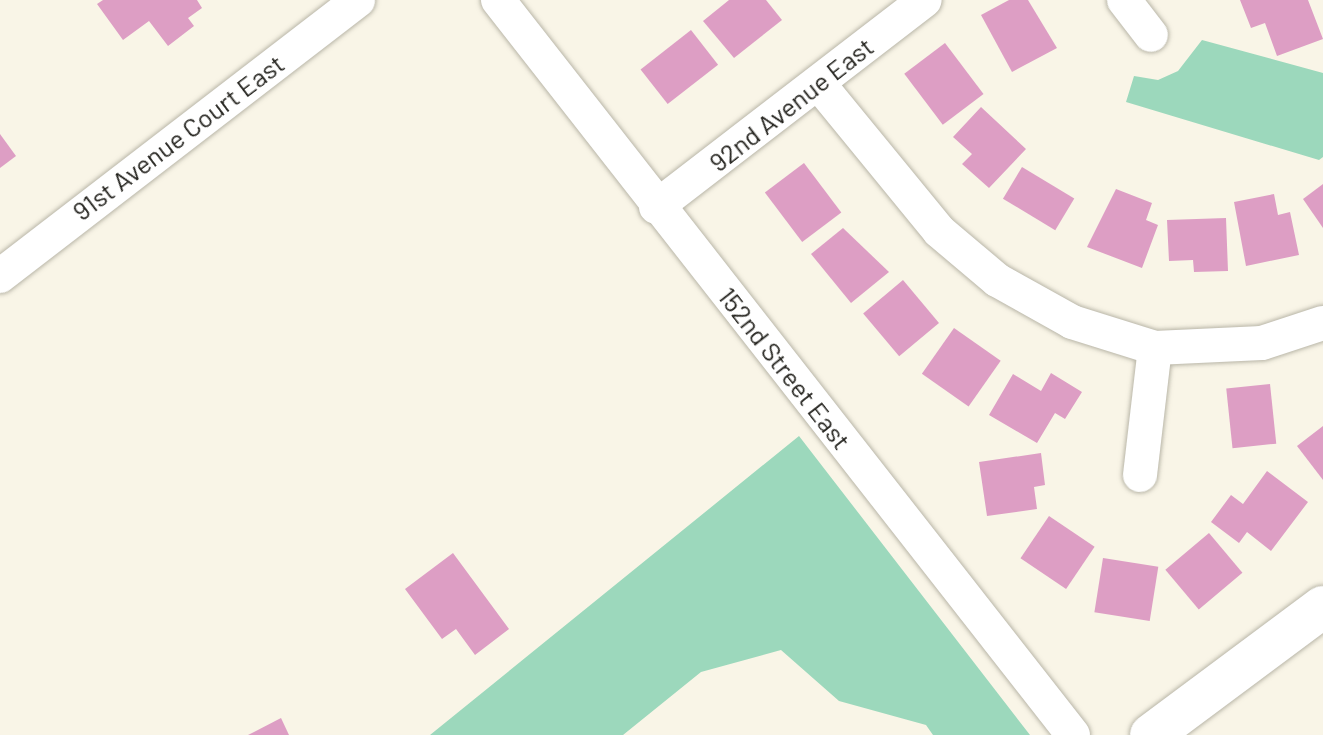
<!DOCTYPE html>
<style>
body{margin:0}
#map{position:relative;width:1323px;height:735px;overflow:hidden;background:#f9f5e7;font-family:Barlow,sans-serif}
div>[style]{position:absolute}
.green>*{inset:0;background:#9cd8bc}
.building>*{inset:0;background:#dd9ec4;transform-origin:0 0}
.roads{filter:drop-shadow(0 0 2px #b9b6a8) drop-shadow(0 0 2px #b9b6a8)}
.minor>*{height:34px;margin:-17px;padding:0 17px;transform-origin:17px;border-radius:17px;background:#fff}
.major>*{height:42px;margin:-21px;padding:0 21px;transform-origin:21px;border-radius:21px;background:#fff}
span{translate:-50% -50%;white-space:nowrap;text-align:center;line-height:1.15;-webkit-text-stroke:6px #fff;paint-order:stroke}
.street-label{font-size:26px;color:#23221d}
</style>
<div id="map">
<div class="green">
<i style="clip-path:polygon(1202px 40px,1323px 73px,1323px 157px,1319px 160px,1126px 102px,1134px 76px,1158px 80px,1178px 71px)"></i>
<i style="clip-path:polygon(799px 436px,1030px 735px,933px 735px,926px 725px,839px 701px,781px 650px,701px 672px,623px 735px,430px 735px)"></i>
</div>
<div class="building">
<i style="clip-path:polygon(103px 0,197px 0,202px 8px,188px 18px,194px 26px,168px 46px,149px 21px,123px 40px,97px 4px)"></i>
<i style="clip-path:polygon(729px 0,766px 0,782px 20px,734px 58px,703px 21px)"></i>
<i style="clip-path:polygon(1009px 0,1028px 0,1057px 48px,1012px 72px,981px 15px)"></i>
<i style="clip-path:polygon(1240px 0,1308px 0,1323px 39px,1277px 56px,1265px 23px,1251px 28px)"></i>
<i style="left:691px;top:30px;width:44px;height:64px;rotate:52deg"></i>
<i style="left:945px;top:43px;width:64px;height:51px;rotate:53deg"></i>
<i style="clip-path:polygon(981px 107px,1026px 149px,989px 188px,962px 164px,972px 154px,953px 137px)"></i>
<i style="clip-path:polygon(0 134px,16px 156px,0 168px)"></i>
<i style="left:804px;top:163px;width:62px;height:49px;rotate:53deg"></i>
<i style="left:1022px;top:167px;width:61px;height:37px;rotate:31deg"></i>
<i style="clip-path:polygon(1323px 184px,1323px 228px,1303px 199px)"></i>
<i style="clip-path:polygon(1116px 189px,1152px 203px,1146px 220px,1158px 225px,1142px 268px,1087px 247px)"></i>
<i style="clip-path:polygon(1274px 194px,1278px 215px,1290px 212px,1299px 255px,1246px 266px,1234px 202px)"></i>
<i style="clip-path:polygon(1226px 218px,1228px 271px,1194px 272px,1193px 260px,1169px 261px,1167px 220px)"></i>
<i style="clip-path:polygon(843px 228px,889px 272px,851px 303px,811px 254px)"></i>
<i style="left:903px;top:280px;width:56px;height:52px;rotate:50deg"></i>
<i style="left:954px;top:328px;width:57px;height:56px;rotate:35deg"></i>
<i style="clip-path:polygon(1051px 373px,1082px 392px,1065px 419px,1055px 413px,1037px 443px,989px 415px,1013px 374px,1041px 391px)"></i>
<i style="left:1270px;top:384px;width:60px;height:44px;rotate:84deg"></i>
<i style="clip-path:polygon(1323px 426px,1323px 480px,1297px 446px)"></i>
<i style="clip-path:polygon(1041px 453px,1045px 485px,1034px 487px,1037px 509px,987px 516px,979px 462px)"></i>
<i style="clip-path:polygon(1267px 471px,1308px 502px,1271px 551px,1247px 532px,1239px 543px,1211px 522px,1231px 495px,1243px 504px)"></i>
<i style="left:1049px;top:516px;width:55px;height:51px;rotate:34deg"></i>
<i style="left:1209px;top:533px;width:52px;height:57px;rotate:50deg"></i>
<i style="clip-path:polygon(453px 553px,509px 629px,475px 655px,456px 629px,442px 639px,405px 589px)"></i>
<i style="left:1103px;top:558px;width:56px;height:55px;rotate:9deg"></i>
<i style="clip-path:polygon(281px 718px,289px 735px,248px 735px)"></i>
</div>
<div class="roads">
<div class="minor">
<i style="left:498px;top:0;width:933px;rotate:51.96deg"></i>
<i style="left:1124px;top:0;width:44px;rotate:52.4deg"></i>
<i style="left:818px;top:83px;width:191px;rotate:50.7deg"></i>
<i style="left:939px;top:231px;width:76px;rotate:40.2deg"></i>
<i style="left:997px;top:280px;width:86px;rotate:29.2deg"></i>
<i style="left:1072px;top:322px;width:87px;rotate:17.4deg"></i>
<i style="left:1155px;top:348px;width:107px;rotate:-2.7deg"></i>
<i style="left:1262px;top:343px;width:64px;rotate:-18.2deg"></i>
<i style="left:656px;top:207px;width:339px;rotate:-37.6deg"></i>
<i style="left:0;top:276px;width:452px;rotate:-37.6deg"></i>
<i style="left:1140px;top:475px;width:128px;rotate:-83.3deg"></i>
</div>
<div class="major">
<i style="left:1151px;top:735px;width:214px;rotate:-36.7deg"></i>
</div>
</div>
<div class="street-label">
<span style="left:791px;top:104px;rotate:-38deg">92nd Avenue East</span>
<span style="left:178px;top:137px;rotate:-37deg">91st Avenue Court East</span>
<span style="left:785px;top:368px;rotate:52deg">152nd Street East</span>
</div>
</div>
